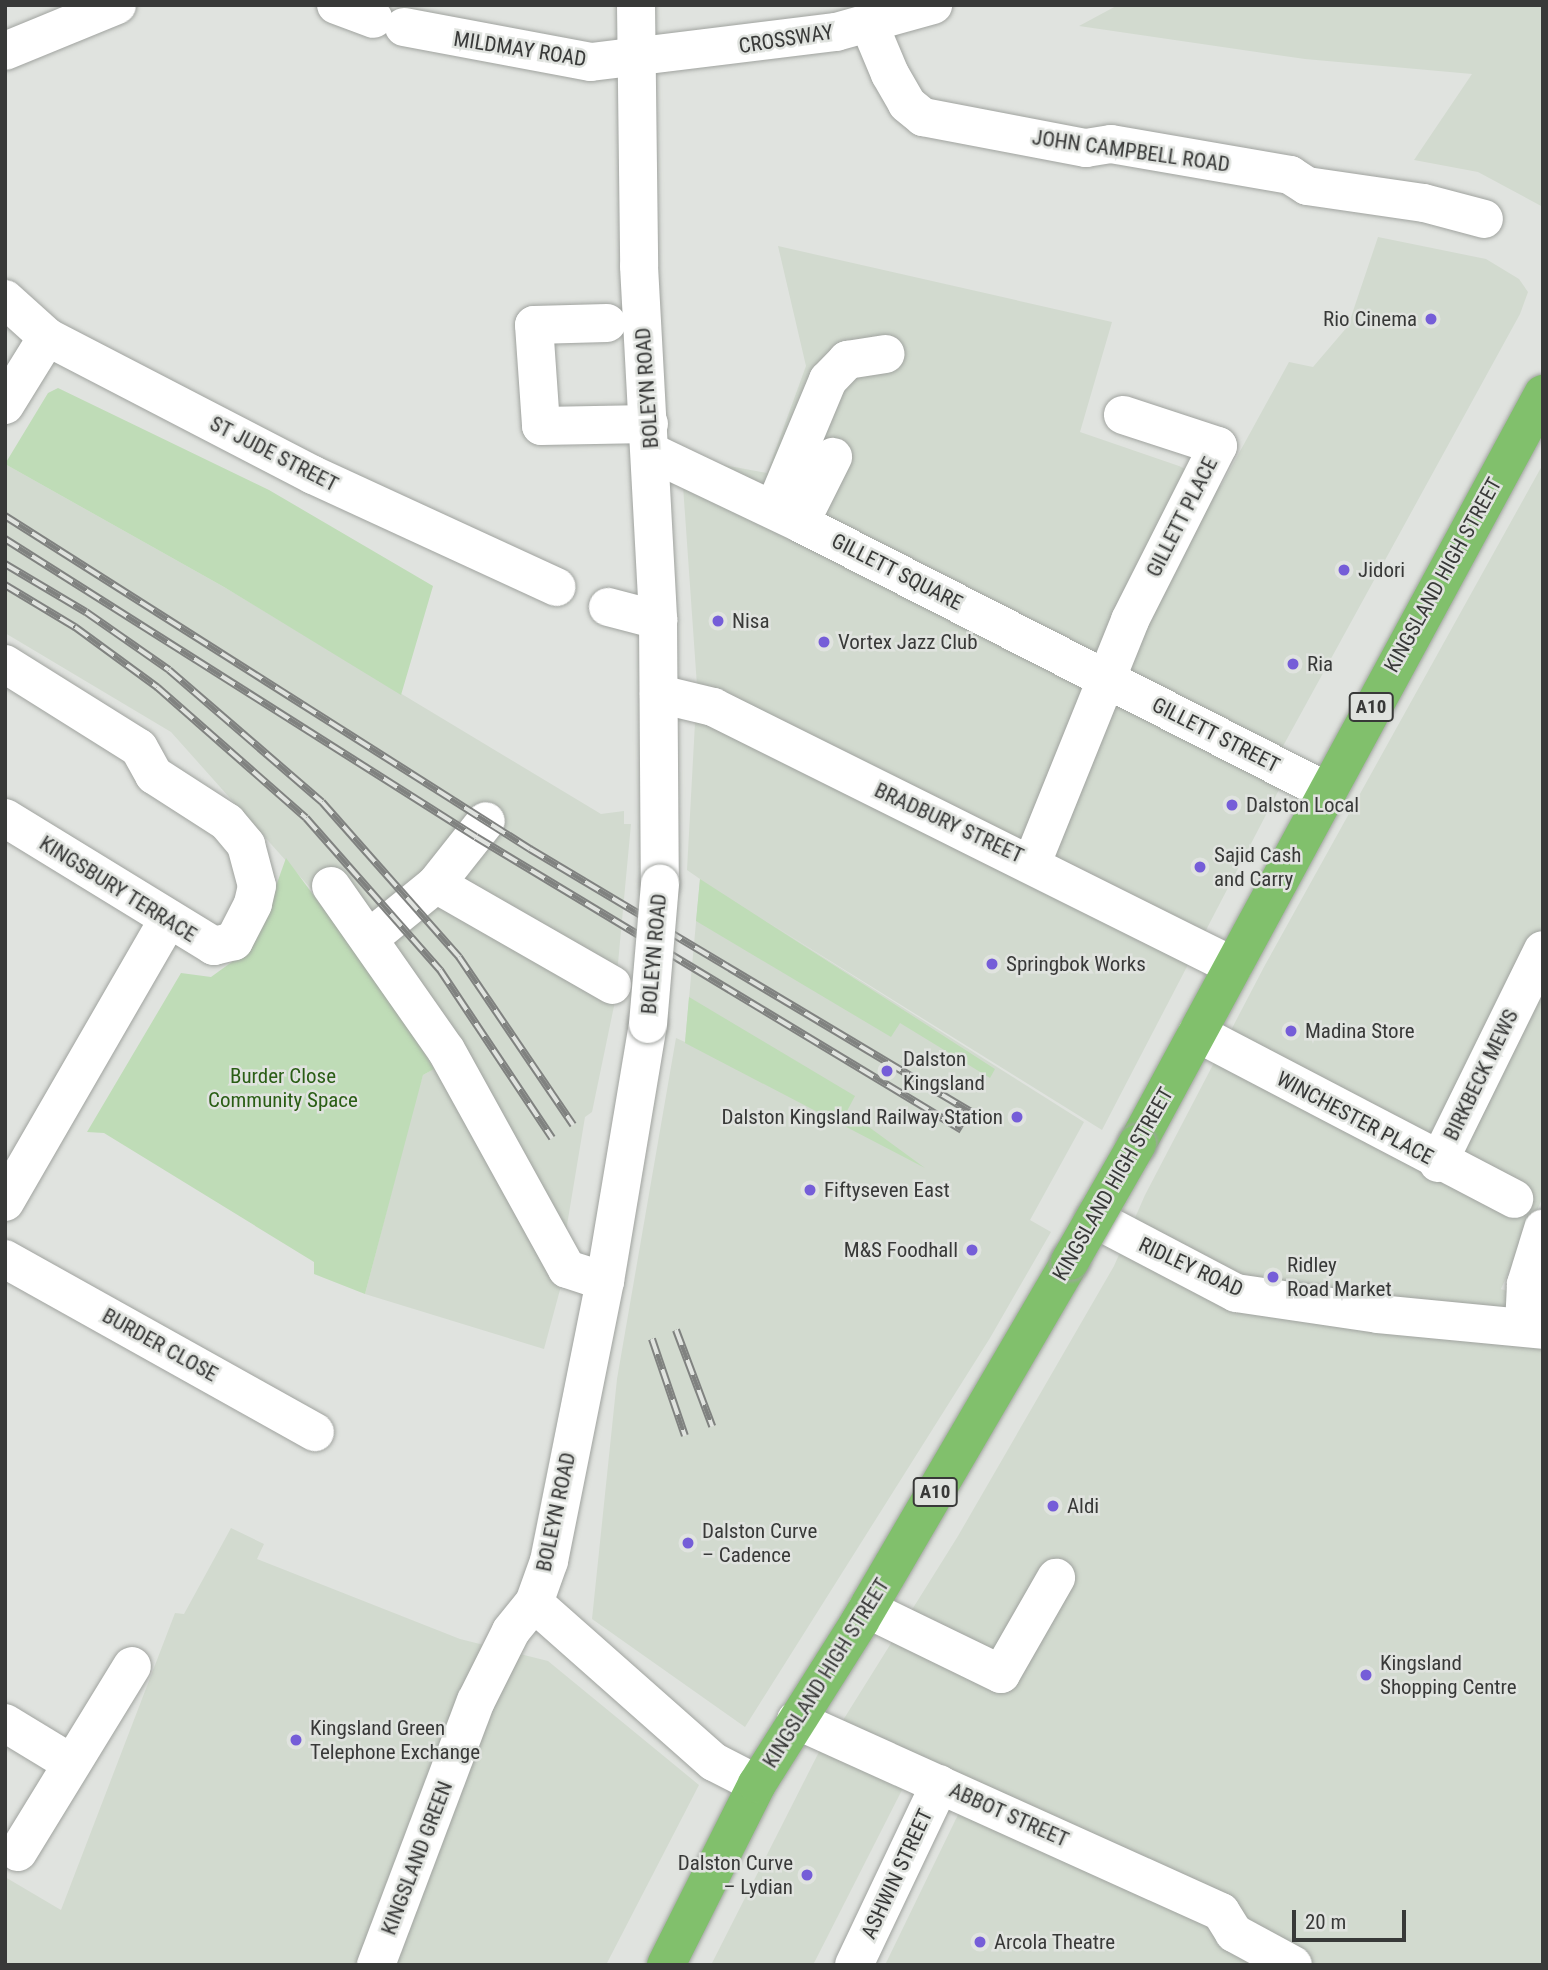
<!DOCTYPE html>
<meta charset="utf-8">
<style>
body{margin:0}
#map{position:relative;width:1548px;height:1970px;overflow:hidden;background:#e0e3df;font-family:"Roboto Condensed",sans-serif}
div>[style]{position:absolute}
.built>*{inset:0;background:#d2dacf}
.green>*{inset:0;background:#bfdcb7}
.roads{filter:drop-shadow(0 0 2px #a0a39f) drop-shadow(0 0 2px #a0a39f)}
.minor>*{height:38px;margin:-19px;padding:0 19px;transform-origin:19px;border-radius:19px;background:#fff}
.highway>*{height:38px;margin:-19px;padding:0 19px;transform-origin:19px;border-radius:19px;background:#81c06c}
.rail>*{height:8px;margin-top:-4px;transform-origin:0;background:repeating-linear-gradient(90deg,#e0e3df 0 16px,#808280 0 32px);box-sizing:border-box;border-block:2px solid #808280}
.bridges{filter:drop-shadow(0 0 2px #a0a39f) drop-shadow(0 0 2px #a0a39f)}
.minor-bridge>*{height:38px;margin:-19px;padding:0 19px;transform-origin:19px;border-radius:19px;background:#fff}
.highway-bridge>*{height:38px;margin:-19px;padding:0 19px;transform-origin:19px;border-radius:19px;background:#81c06c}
.dots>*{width:19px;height:19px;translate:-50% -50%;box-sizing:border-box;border:4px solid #e0e3df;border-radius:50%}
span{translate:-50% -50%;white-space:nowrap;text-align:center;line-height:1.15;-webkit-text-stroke:5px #e0e3df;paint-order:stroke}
.shield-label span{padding:2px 5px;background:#e0e3df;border:2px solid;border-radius:5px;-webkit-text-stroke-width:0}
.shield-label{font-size:19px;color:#383938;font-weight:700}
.street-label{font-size:21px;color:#383938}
.poi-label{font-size:21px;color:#383938}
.right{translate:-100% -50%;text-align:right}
.left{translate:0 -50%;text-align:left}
.park-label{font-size:21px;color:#2a5e15}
.frame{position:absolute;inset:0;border:7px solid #383938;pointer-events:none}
.scale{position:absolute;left:1292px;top:1910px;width:114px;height:32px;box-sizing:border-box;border:4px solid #383938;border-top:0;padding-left:9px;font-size:21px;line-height:24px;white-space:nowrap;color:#383938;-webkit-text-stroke:5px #e0e3df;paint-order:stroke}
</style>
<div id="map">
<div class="built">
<i style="clip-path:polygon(1118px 5px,1543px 5px,1543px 207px,1478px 172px,1414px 160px,1472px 74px,1305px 59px,1079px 26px)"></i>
<i style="clip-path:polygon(1378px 237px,1486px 259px,1519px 279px,1528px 292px,1520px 314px,1271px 768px,1283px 782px,1102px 1130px,766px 921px,1084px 1122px,1030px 1220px,1051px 1232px,990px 1338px,745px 1727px,592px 1619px,617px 1379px,676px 1038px,685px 1042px,700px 879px,687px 870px,697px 686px,681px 457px,767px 473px,806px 366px,778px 246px,1112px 322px,1080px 432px,1179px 466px,1221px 486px,1289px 362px,1313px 367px,1348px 326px)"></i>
<i style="clip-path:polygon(5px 464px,224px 587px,601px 814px,624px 811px,624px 824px,631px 824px,614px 1006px,592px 1112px,585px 1117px,565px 1237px,571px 1249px,544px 1349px,365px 1294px,417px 1094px,423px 1075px,434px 1069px,313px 891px,171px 732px,5px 633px)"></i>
<i style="clip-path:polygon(1543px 464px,1543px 1197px,1501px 1289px,1543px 1303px,1543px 1965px,885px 1965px,971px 1788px,840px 1725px,958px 1536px,1114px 1266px,1145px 1195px,1265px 965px)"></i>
<i style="clip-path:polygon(231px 1528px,264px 1544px,257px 1559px,460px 1639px,548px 1661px,699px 1785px,606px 1965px,5px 1965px,5px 1877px,61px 1910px,175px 1613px,184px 1614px)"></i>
<i style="clip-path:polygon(820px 1750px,903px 1788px,813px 1965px,711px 1965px)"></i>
</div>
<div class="green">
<i style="clip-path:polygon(58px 388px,269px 490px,433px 586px,401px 695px,224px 587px,5px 464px,48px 393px)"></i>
<i style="clip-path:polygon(286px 858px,394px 1004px,434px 1069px,423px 1075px,365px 1294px,314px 1274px,314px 1262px,104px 1133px,87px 1132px,181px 973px,211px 977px,236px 959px,272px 897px)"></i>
<i style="clip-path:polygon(700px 879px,995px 1069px,990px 1078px,900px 1023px,891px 1037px,696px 921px)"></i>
<i style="clip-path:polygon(689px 997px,855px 1096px,847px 1111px,925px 1168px,685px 1043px)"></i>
</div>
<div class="roads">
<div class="minor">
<i style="left:336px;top:5px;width:40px;rotate:20.2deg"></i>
<i style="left:636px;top:5px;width:261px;rotate:89.3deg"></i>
<i style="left:639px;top:266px;width:355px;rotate:86.9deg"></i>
<i style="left:658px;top:620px;width:264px;rotate:89.6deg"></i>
<i style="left:869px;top:24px;width:54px;rotate:67.2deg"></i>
<i style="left:890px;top:74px;width:34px;rotate:60deg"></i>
<i style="left:907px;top:104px;width:21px;rotate:39deg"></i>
<i style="left:923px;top:117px;width:166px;rotate:10.8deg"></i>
<i style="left:1086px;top:148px;width:25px;rotate:-9deg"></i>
<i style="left:1111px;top:144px;width:182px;rotate:9.8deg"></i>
<i style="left:1290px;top:175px;width:20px;rotate:33deg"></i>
<i style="left:1307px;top:186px;width:118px;rotate:8.3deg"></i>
<i style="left:1424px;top:203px;width:62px;rotate:14.9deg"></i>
<i style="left:404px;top:27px;width:190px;rotate:10.6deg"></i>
<i style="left:591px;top:62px;width:247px;rotate:-7deg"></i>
<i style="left:836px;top:32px;width:101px;rotate:-15.6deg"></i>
<i style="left:5px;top:51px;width:121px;rotate:-22.3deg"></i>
<i style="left:5px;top:299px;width:57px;rotate:42.1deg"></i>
<i style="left:47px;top:337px;width:300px;rotate:27.4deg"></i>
<i style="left:313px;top:475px;width:268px;rotate:24.7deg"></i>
<i style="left:607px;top:323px;width:73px;rotate:178.4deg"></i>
<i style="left:534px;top:325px;width:101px;rotate:86deg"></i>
<i style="left:541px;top:426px;width:108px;rotate:-1.1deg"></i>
<i style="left:5px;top:405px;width:80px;rotate:-58.3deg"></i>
<i style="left:651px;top:452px;width:165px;rotate:25.5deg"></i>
<i style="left:800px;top:523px;width:590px;rotate:27deg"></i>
<i style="left:774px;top:509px;width:140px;rotate:-67.3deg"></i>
<i style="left:828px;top:380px;width:28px;rotate:-46deg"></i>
<i style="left:847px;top:360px;width:39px;rotate:-9deg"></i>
<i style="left:800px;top:523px;width:74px;rotate:-63.4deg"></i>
<i style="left:608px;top:607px;width:52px;rotate:14.6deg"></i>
<i style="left:5px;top:664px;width:158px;rotate:32.1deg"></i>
<i style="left:139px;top:748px;width:31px;rotate:61deg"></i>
<i style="left:154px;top:775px;width:87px;rotate:32.8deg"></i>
<i style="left:227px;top:822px;width:30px;rotate:50deg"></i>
<i style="left:246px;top:845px;width:42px;rotate:75deg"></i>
<i style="left:257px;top:886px;width:18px;rotate:103deg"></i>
<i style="left:253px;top:904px;width:42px;rotate:117.2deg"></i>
<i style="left:234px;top:941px;width:21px;rotate:166deg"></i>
<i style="left:214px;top:946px;width:245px;rotate:-148.5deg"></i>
<i style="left:659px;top:694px;width:56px;rotate:13.5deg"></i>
<i style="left:713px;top:707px;width:581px;rotate:26.48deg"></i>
<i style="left:1032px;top:863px;width:262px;rotate:-68deg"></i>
<i style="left:1130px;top:620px;width:195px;rotate:-63.2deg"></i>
<i style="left:1218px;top:446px;width:100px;rotate:-161.9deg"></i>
<i style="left:436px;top:884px;width:80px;rotate:-51.6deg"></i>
<i style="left:331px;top:886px;width:200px;rotate:55deg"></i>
<i style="left:446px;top:1050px;width:250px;rotate:61.1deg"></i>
<i style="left:567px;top:1269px;width:40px;rotate:18deg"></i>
<i style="left:371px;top:937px;width:84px;rotate:-39.2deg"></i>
<i style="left:436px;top:884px;width:203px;rotate:29.8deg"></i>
<i style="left:1197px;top:1033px;width:358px;rotate:27.6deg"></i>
<i style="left:1438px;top:1163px;width:237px;rotate:-63.8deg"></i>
<i style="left:5px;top:1202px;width:326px;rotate:-60deg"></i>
<i style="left:1095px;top:1219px;width:159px;rotate:27.7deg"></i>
<i style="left:1236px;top:1293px;width:144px;rotate:8.4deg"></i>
<i style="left:1378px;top:1314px;width:166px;rotate:5.5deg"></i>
<i style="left:5px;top:1259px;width:355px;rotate:29.2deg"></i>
<i style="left:1524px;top:1326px;width:42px;rotate:-87.3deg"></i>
<i style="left:1526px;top:1284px;width:58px;rotate:-72.8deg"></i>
<i style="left:534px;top:1603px;width:240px;rotate:41.5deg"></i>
<i style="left:714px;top:1762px;width:48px;rotate:27.1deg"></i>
<i style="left:867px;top:1609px;width:149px;rotate:25.9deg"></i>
<i style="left:1001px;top:1674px;width:111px;rotate:-60.2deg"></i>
<i style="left:796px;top:1720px;width:466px;rotate:24.3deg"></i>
<i style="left:1221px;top:1912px;width:25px;rotate:58deg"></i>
<i style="left:1234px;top:1933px;width:67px;rotate:28.5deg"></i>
<i style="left:5px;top:1723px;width:77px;rotate:31.2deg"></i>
<i style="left:18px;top:1852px;width:218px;rotate:-58.5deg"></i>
<i style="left:376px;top:1965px;width:282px;rotate:-69.3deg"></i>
<i style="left:476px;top:1701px;width:78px;rotate:-63.4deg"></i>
<i style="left:511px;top:1631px;width:36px;rotate:-51deg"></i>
<i style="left:534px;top:1603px;width:45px;rotate:-70.3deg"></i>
<i style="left:549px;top:1561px;width:286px;rotate:-78.7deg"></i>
<i style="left:605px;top:1281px;width:261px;rotate:-80.5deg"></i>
<i style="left:854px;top:1965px;width:200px;rotate:-64.6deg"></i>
</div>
<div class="highway">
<i style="left:1137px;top:1144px;width:853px;rotate:-61.57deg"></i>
<i style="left:666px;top:1965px;width:203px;rotate:-63.3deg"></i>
<i style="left:757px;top:1784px;width:193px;rotate:-57.7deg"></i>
<i style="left:860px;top:1621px;width:417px;rotate:-59.7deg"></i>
</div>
</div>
<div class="rail">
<i style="left:5px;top:516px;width:622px;rotate:32.39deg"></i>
<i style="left:530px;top:849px;width:513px;rotate:30.81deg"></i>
<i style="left:5px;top:539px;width:557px;rotate:32.32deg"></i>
<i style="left:476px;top:837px;width:567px;rotate:31.08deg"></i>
<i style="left:5px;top:564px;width:94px;rotate:30.7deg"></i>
<i style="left:86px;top:612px;width:101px;rotate:34.9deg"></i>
<i style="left:169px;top:670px;width:202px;rotate:40.8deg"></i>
<i style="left:322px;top:802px;width:207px;rotate:48.5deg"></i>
<i style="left:459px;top:957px;width:203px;rotate:55.8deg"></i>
<i style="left:5px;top:585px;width:82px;rotate:31deg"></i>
<i style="left:75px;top:627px;width:102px;rotate:36.2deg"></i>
<i style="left:157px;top:687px;width:198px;rotate:41.3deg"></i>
<i style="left:306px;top:818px;width:203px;rotate:48.6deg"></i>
<i style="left:440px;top:970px;width:202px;rotate:56.3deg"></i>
<i style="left:676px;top:1330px;width:103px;rotate:69.4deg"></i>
<i style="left:652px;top:1339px;width:102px;rotate:71.2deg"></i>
</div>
<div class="bridges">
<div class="minor-bridge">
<i style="left:648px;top:1024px;width:141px;rotate:-85.1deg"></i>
</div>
<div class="highway-bridge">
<i style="left:1070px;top:1261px;width:135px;rotate:-60.2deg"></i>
</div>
</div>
<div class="dots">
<i style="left:1431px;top:319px;background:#755dd8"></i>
<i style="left:1344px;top:570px;background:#755dd8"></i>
<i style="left:718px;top:621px;background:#755dd8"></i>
<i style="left:824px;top:642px;background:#755dd8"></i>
<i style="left:1293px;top:664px;background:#755dd8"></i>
<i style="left:1232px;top:805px;background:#755dd8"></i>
<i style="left:1200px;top:867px;background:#755dd8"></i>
<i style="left:992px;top:964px;background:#755dd8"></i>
<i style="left:1291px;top:1031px;background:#755dd8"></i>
<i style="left:887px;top:1071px;background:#755dd8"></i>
<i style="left:1017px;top:1117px;background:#755dd8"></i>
<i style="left:810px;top:1190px;background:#755dd8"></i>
<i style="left:972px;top:1250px;background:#755dd8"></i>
<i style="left:1273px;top:1277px;background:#755dd8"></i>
<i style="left:1053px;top:1506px;background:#755dd8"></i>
<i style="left:688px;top:1543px;background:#755dd8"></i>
<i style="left:1366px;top:1675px;background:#755dd8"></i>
<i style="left:296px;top:1740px;background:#755dd8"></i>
<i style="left:807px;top:1875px;background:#755dd8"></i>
<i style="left:980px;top:1942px;background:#755dd8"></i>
</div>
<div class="shield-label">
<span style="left:1371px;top:707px">A10</span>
<span style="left:935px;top:1492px">A10</span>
</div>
<div class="street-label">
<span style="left:786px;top:39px;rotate:-9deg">CROSSWAY</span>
<span style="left:520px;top:49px;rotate:9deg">MILDMAY ROAD</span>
<span style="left:1131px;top:151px;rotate:8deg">JOHN CAMPBELL ROAD</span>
<span style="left:647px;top:388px;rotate:-94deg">BOLEYN ROAD</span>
<span style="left:274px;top:454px;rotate:27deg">ST JUDE STREET</span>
<span style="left:1182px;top:517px;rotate:-63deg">GILLETT PLACE</span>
<span style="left:897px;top:572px;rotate:27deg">GILLETT SQUARE</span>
<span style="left:1443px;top:575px;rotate:-61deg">KINGSLAND HIGH STREET</span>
<span style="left:1216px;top:735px;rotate:27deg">GILLETT STREET</span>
<span style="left:949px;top:823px;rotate:25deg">BRADBURY STREET</span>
<span style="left:118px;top:889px;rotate:32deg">KINGSBURY TERRACE</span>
<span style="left:654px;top:954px;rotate:-85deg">BOLEYN ROAD</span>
<span style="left:1481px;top:1075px;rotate:-64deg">BIRKBECK MEWS</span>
<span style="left:1355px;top:1118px;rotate:28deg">WINCHESTER PLACE</span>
<span style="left:1113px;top:1184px;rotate:-60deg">KINGSLAND HIGH STREET</span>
<span style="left:1191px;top:1267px;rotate:25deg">RIDLEY ROAD</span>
<span style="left:160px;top:1345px;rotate:29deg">BURDER CLOSE</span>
<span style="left:556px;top:1512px;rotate:-78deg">BOLEYN ROAD</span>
<span style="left:826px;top:1673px;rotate:-58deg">KINGSLAND HIGH STREET</span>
<span style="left:1009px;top:1815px;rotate:24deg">ABBOT STREET</span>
<span style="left:417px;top:1858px;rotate:-69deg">KINGSLAND GREEN</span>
<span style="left:897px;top:1874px;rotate:-65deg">ASHWIN STREET</span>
</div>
<div class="poi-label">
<span class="right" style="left:1417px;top:319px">Rio Cinema</span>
<span class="left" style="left:1358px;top:570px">Jidori</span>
<span class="left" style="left:732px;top:621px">Nisa</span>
<span class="left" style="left:838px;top:642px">Vortex Jazz Club</span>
<span class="left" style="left:1307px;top:664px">Ria</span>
<span class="left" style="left:1246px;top:805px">Dalston Local</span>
<span class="left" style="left:1214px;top:867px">Sajid Cash<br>and Carry</span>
<span class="left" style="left:1006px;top:964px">Springbok Works</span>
<span class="left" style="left:1305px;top:1031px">Madina Store</span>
<span class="left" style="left:903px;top:1071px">Dalston<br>Kingsland</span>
<span class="right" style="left:1003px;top:1117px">Dalston Kingsland Railway Station</span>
<span class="left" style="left:824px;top:1190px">Fiftyseven East</span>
<span class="right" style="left:958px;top:1250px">M&amp;S Foodhall</span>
<span class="left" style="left:1287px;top:1277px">Ridley<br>Road Market</span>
<span class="left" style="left:1067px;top:1506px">Aldi</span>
<span class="left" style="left:702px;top:1543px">Dalston Curve<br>– Cadence</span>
<span class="left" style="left:1380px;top:1675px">Kingsland<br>Shopping Centre</span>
<span class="left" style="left:310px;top:1740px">Kingsland Green<br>Telephone Exchange</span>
<span class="right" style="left:793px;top:1875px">Dalston Curve<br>– Lydian</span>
<span class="left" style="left:994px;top:1942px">Arcola Theatre</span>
</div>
<div class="park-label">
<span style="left:283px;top:1088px">Burder Close<br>Community Space</span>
</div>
<div class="frame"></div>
<div class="scale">20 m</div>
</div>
